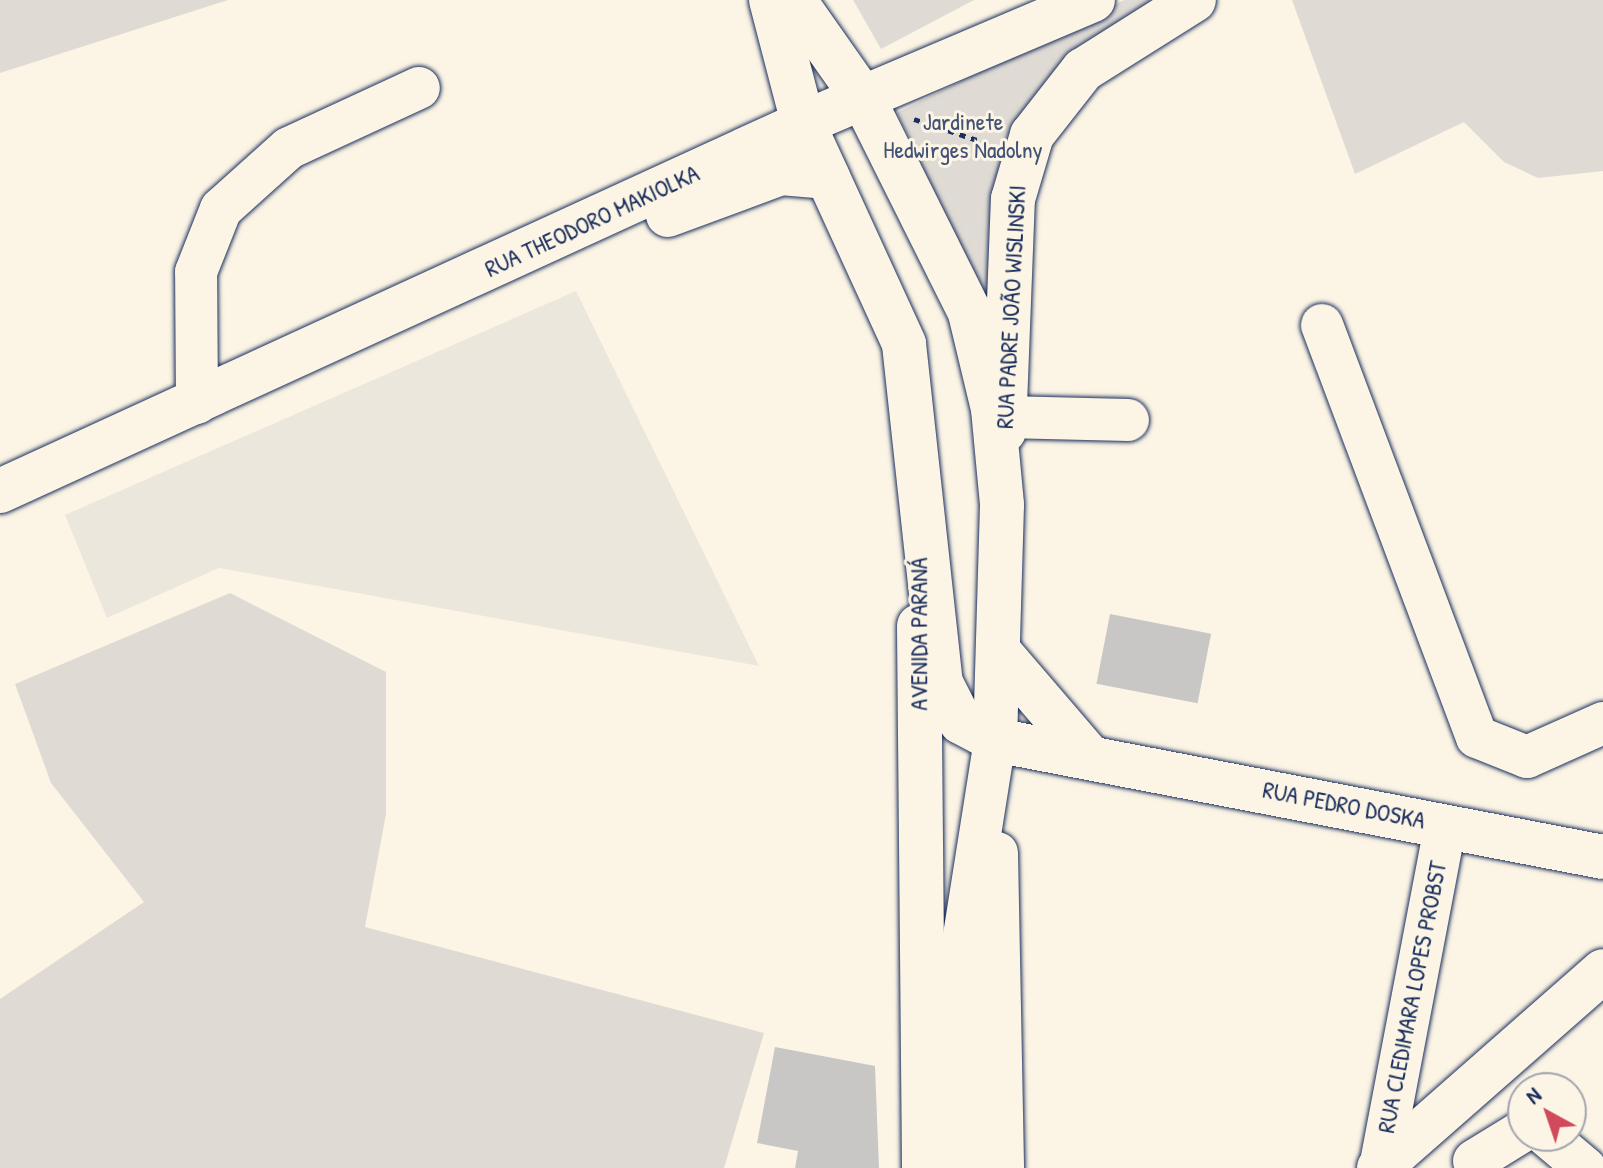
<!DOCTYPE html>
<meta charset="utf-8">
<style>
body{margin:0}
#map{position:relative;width:1603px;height:1168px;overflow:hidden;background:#fcf5e5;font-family:"Patrick Hand",sans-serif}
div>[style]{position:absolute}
.built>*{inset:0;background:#ece7dc}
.green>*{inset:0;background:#dfdbd4}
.building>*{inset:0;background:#c8c7c6;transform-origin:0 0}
.path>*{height:5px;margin-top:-2.5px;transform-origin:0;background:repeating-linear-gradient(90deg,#1b2f5e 0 6px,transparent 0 12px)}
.roads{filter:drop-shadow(0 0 2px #1b2f5e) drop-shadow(0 0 2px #1b2f5e)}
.minor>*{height:42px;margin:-21px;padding:0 21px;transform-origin:21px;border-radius:21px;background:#fcf5e5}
.major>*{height:44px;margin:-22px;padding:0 22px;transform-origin:22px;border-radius:22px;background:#fcf5e5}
.highway>*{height:44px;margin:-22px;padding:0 22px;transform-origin:22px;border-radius:22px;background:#fcf5e5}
span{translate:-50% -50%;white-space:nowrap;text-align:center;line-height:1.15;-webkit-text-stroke:6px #fcf5e5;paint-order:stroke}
.park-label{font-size:24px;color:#425176}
.street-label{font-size:24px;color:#1b2f5e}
.north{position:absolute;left:1507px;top:1072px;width:80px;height:80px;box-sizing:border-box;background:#fcf5e5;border:2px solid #a2a6af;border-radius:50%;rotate:320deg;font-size:22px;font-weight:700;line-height:32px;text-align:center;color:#1b2f5e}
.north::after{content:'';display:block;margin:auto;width:28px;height:36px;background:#d1495b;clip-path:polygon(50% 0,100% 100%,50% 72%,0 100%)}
</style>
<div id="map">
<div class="built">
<i style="clip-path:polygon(576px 291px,759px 666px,219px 568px,107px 618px,65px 515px)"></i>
</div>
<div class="green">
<i style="clip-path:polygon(0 0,228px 0,0 73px)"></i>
<i style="clip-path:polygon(853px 0,974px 0,881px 49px)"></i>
<i style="clip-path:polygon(1124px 0,1179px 0,1061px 73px,996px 322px,897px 113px)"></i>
<i style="clip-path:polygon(1292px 0,1603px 0,1603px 171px,1538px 178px,1504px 162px,1464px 122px,1355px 174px)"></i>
<i style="clip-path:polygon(230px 593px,386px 672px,386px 814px,365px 927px,764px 1033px,724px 1168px,0 1168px,0 999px,144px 902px,51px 783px,15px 684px)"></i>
</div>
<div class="building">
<i style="left:1110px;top:614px;width:103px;height:71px;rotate:11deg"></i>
<i style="clip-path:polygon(775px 1047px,875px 1066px,879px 1168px,795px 1168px,798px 1151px,757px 1143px)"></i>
</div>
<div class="path">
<i style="left:914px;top:119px;width:82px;rotate:18.4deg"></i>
</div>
<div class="roads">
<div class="minor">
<i style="left:1322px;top:325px;width:440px;rotate:69.4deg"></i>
<i style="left:1477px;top:737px;width:54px;rotate:21.8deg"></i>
<i style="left:1527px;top:757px;width:83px;rotate:-24.1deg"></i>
<i style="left:197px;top:403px;width:131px;rotate:-90.4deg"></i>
<i style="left:196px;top:272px;width:68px;rotate:-68.4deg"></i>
<i style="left:221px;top:209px;width:91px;rotate:-41.9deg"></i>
<i style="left:289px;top:148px;width:143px;rotate:-24.8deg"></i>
<i style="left:1005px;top:417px;width:123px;rotate:1.4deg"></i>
<i style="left:997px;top:853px;width:315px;rotate:88.9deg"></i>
<i style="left:1547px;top:1136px;width:50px;rotate:40.1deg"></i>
<i style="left:1474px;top:1161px;width:57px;rotate:-31.5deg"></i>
<i style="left:966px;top:1168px;width:226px;rotate:-90.8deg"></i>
<i style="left:963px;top:942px;width:205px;rotate:-81deg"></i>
<i style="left:1380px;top:1168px;width:348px;rotate:-79.2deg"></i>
</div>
<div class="major">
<i style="left:668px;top:215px;width:121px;rotate:-20.4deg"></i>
<i style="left:781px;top:173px;width:47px;rotate:4.9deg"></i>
<i style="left:1004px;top:431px;width:232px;rotate:-87.8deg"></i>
<i style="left:1013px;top:199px;width:67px;rotate:-73.5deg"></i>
<i style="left:1032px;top:135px;width:83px;rotate:-51.9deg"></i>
<i style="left:1083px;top:70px;width:131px;rotate:-32.2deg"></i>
<i style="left:0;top:491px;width:883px;rotate:-24.62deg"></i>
<i style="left:803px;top:123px;width:315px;rotate:-23deg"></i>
<i style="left:919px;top:626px;width:542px;rotate:89.47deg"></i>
<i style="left:1379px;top:1168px;width:298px;rotate:-41.3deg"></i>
</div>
<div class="highway">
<i style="left:771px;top:0;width:127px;rotate:75.4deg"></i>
<i style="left:803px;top:123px;width:243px;rotate:65.4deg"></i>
<i style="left:904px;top:344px;width:341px;rotate:83.8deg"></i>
<i style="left:941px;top:683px;width:44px;rotate:62.9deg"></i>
<i style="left:961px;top:722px;width:38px;rotate:28deg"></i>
<i style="left:995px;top:740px;width:619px;rotate:10.89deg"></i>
<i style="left:794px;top:0;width:120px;rotate:54.9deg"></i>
<i style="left:863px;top:98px;width:240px;rotate:63.5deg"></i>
<i style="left:970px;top:313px;width:99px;rotate:76.5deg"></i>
<i style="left:993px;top:409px;width:96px;rotate:84.6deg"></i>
<i style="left:1002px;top:505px;width:235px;rotate:91.7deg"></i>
<i style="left:1002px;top:655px;width:129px;rotate:49.4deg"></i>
</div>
</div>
<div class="park-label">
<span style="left:963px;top:136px">Jardinete<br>Hedwirges Nadolny</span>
</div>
<div class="street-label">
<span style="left:592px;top:221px;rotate:-25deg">RUA THEODORO MAKIOLKA</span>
<span style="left:1011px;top:307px;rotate:-87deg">RUA PADRE JOÃO WISLINSKI</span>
<span style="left:919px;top:634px;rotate:-90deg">AVENIDA PARANÁ</span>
<span style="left:1344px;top:805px;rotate:11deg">RUA PEDRO DOSKA</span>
<span style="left:1412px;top:997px;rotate:-79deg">RUA CLEDIMARA LOPES PROBST</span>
</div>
<div class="north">N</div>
</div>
